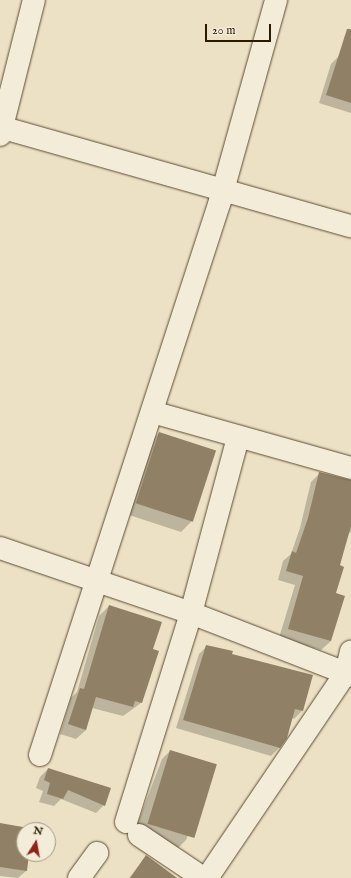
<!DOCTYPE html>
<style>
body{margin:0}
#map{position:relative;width:351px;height:878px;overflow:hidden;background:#ede1c5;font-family:"IM FELL English",serif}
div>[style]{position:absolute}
.shadow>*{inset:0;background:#0003}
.building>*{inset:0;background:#908166;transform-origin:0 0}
.roads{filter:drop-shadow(0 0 1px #5c4b31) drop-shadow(0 0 1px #5c4b31)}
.street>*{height:22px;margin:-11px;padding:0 11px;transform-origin:11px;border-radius:11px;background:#f3ecd9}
span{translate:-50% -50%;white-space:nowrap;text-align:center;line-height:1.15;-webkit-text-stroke:4px #f3ecd9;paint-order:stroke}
.north{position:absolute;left:16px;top:822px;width:40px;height:40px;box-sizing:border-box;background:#f3ecd9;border:1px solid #a39882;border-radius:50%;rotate:11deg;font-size:11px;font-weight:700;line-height:16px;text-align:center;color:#2c1900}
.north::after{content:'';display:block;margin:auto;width:14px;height:18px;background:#8f2418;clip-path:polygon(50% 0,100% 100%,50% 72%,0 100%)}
.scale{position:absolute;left:205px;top:24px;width:66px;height:18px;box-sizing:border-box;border:2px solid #2c1900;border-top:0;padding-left:5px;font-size:12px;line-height:14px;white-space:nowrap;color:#2c1900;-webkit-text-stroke:3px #f3ecd9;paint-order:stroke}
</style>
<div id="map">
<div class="shadow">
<i style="clip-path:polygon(339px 56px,351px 60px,351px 113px,319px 103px,331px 64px)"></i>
<i style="clip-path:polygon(159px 433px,192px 521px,181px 532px,126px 514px,149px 444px)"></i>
<i style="clip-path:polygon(320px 473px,351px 481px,351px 533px,348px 532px,338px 566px,331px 641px,321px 650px,279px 638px,295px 585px,278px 580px,283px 561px,291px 554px,300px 528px,311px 482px)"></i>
<i style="clip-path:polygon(109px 606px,141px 703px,123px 716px,92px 708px,86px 730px,76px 739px,60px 734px,71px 698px,77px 692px,99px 616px)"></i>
<i style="clip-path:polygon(207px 646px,302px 711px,294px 719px,292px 718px,279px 748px,271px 756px,176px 728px,199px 654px)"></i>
<i style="clip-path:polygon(170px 751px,216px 765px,186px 840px,178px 848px,135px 830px,162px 759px)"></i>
<i style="clip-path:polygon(48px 769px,104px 805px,96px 813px,61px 799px,54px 806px,39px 802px,43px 791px,36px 788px,40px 777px)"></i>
<i style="clip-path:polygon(0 825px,32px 829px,24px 830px,24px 854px,28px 854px,26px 871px,18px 878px,0 876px)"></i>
<i style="clip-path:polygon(146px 857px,175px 878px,129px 878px)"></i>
</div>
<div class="building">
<i style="clip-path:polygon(347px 29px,351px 29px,351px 103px,326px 95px)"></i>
<i style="left:159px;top:432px;width:60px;height:75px;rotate:18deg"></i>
<i style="clip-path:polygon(319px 472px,351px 480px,351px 526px,340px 565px,344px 567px,336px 593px,345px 596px,331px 641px,288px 629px,303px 576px,286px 571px,292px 551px,296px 553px,308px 518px)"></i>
<i style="clip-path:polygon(109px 605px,162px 622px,153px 649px,159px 651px,142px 703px,135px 701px,133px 707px,96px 697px,86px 730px,68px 724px,80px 688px,84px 689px)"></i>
<i style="clip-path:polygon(206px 645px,233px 651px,232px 654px,313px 675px,303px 711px,295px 709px,287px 738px,280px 748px,183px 720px)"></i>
<i style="left:170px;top:750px;width:49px;height:77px;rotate:17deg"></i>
<i style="clip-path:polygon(48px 768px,111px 788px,105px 806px,68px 790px,63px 799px,47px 794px,50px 783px,44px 780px)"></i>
<i style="clip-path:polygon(0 823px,34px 829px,24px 830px,24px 854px,29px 854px,27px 871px,0 867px)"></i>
<i style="clip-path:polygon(146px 855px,177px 878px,130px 878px)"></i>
</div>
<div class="roads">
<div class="street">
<i style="left:0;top:127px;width:365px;rotate:15.8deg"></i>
<i style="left:0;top:135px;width:139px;rotate:-75.9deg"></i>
<i style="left:152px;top:412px;width:207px;rotate:15.7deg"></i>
<i style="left:0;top:548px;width:202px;rotate:18.8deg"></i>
<i style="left:191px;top:613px;width:172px;rotate:21.2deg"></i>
<i style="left:40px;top:755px;width:583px;rotate:-72deg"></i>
<i style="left:220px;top:201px;width:209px;rotate:-74.4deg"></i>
<i style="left:126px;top:822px;width:219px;rotate:-72.7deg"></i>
<i style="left:191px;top:613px;width:181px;rotate:-75deg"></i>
<i style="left:139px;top:835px;width:77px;rotate:33.9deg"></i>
<i style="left:79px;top:878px;width:31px;rotate:-54deg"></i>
<i style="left:207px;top:878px;width:248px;rotate:-55.9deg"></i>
<i style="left:346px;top:673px;width:22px;rotate:-77deg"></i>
</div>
</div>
<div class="north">N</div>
<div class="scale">20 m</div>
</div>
